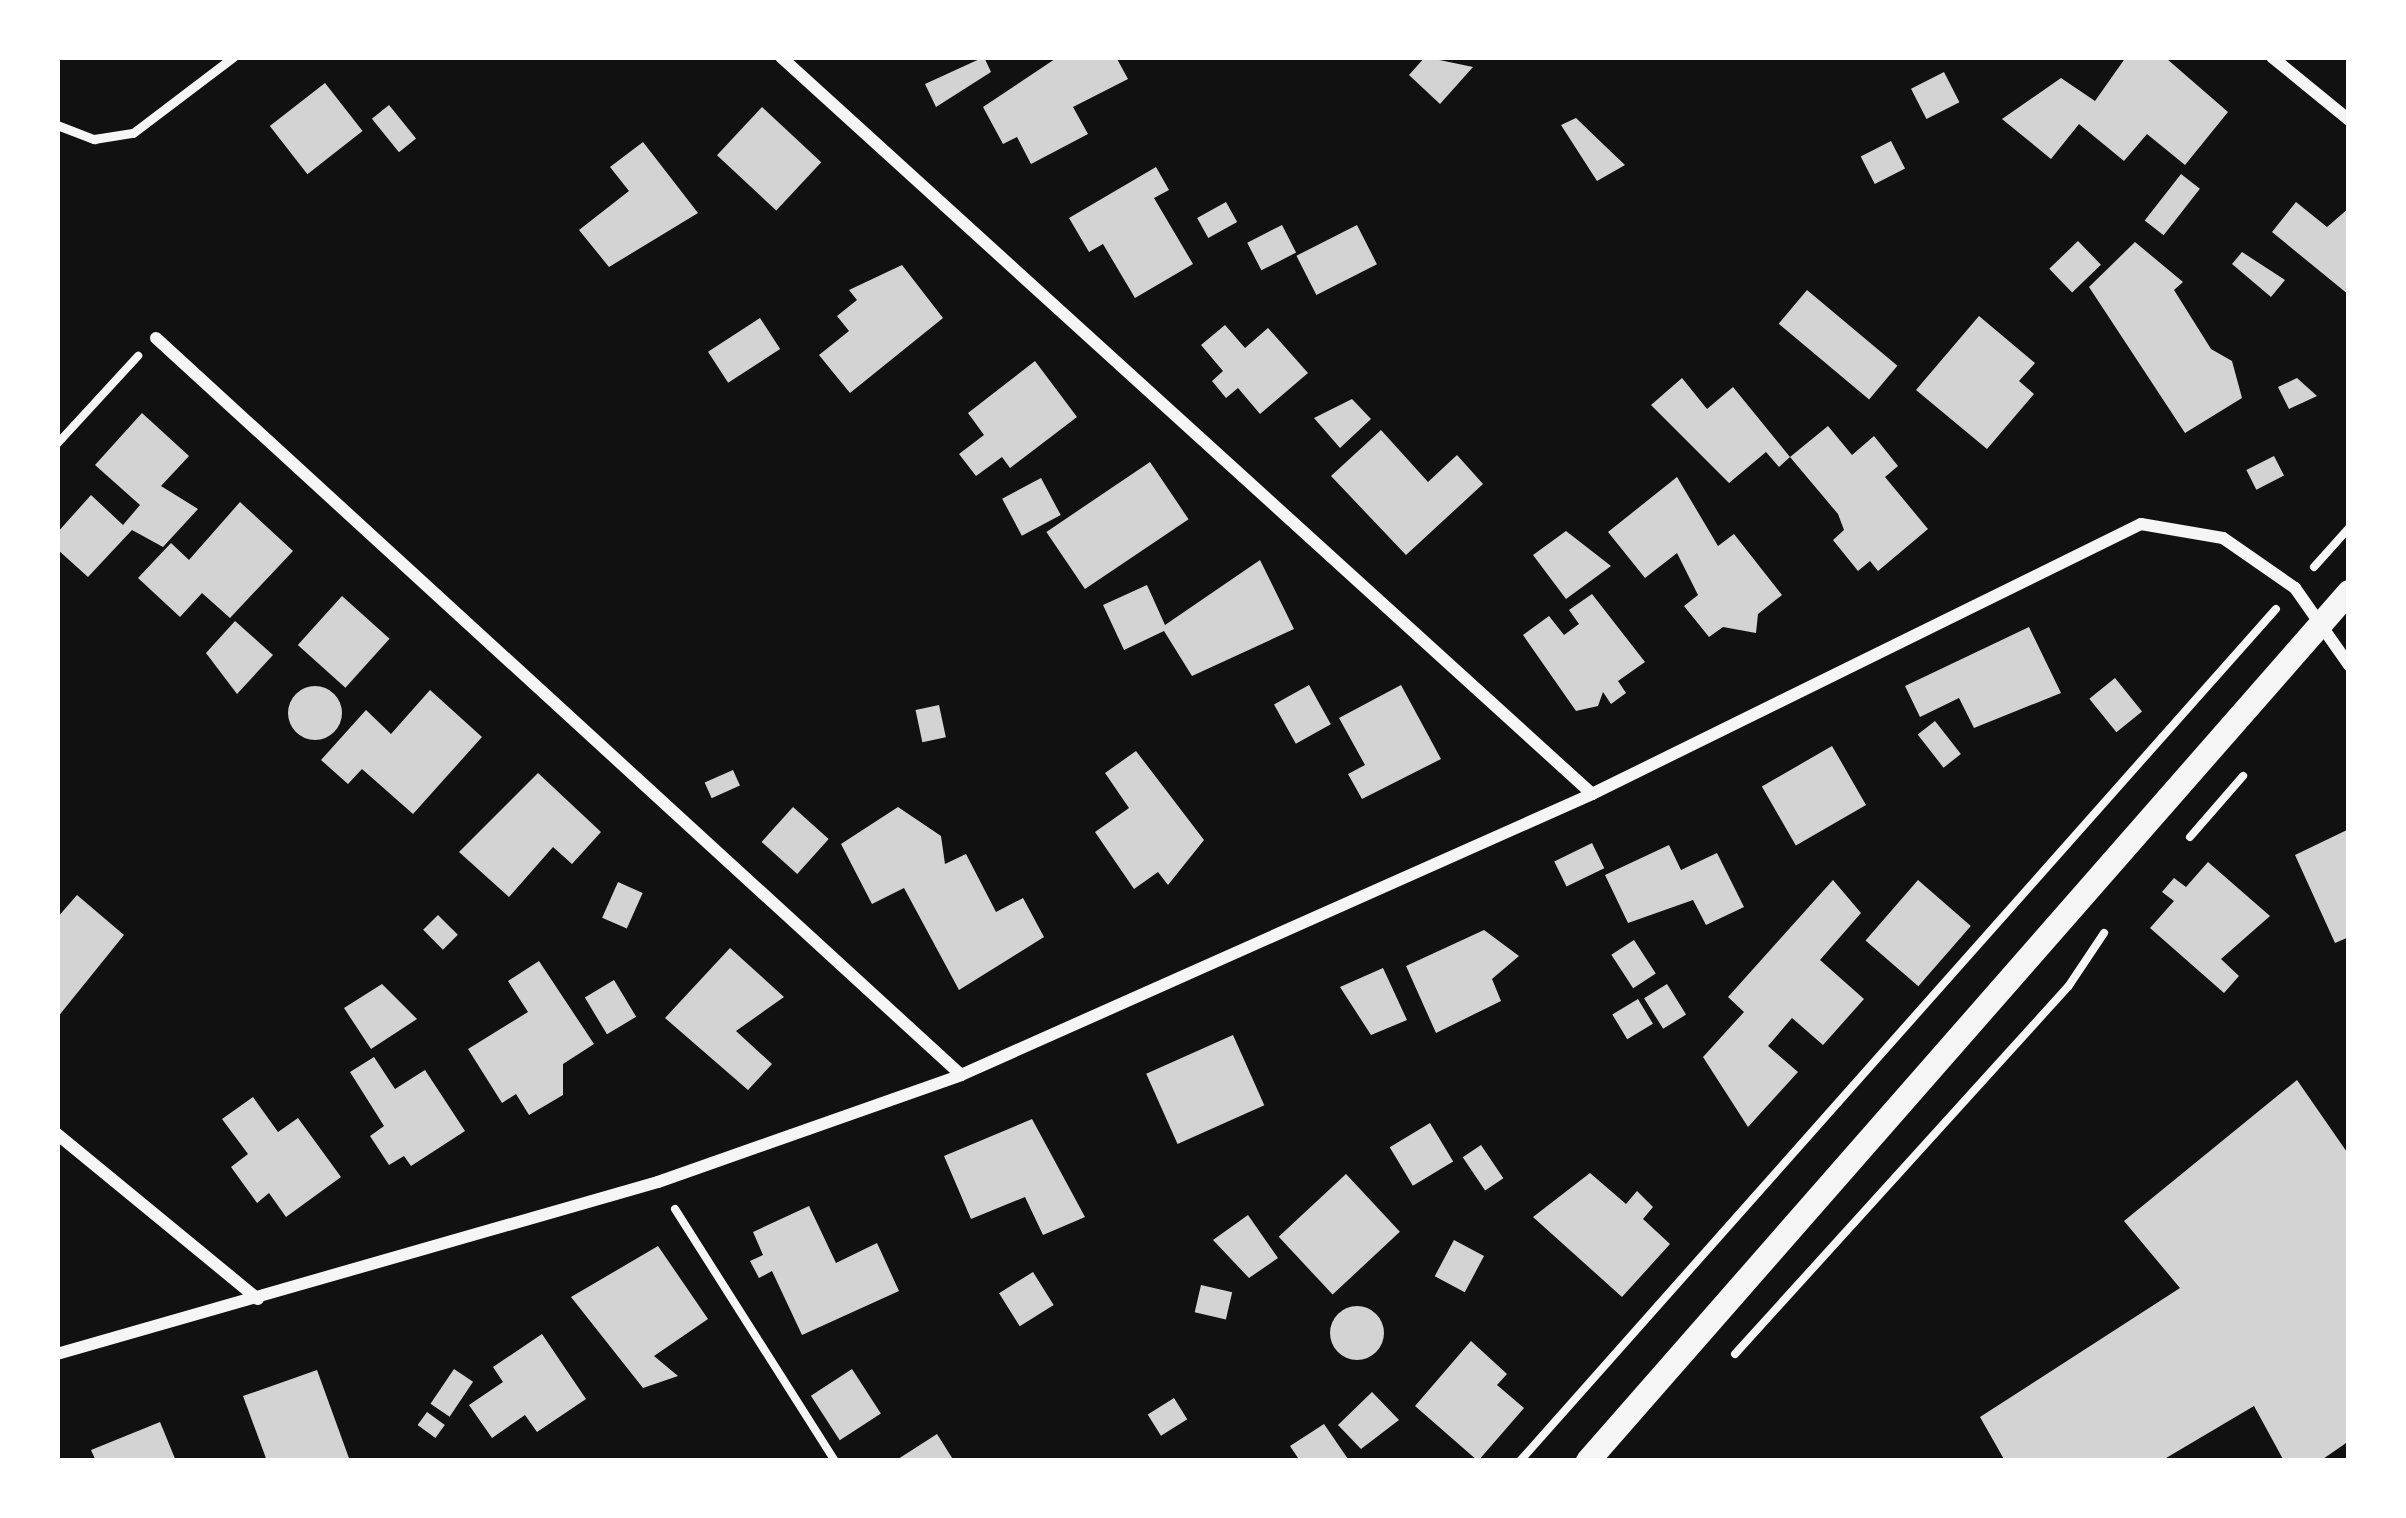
<!DOCTYPE html>
<style>
body{margin:0}
#map{position:relative;width:2406px;height:1518px;overflow:hidden;background:#111;font-family:Figtree,sans-serif}
div>[style]{position:absolute}
.building>*{inset:0;background:#d3d3d3;transform-origin:0 0}
.round{border-radius:50%}
.path>*{height:8px;margin:-4px;padding:0 4px;transform-origin:4px;border-radius:4px;background:#f5f5f5}
.service>*{height:9px;margin:-4.5px;padding:0 4.5px;transform-origin:4.5px;border-radius:4.5px;background:#f5f5f5}
.minor>*{height:12px;margin:-6px;padding:0 6px;transform-origin:6px;border-radius:6px;background:#f5f5f5}
.secondary>*{height:24px;margin:-12px;padding:0 12px;transform-origin:12px;border-radius:12px;background:#f5f5f5}
span{translate:-50% -50%;white-space:nowrap;text-align:center;line-height:1.15;-webkit-text-stroke:10px #fff;paint-order:stroke}
.frame{position:absolute;inset:0;border:60px solid #fff;pointer-events:none}
</style>
<div id="map">
<div class="building">
<i style="clip-path:polygon(984px 57px,991px 72px,936px 107px,925px 84px)"></i>
<i style="clip-path:polygon(1058px 57px,1116px 57px,1128px 79px,1073px 107px,1088px 134px,1031px 164px,1017px 137px,1003px 144px,983px 107px)"></i>
<i style="clip-path:polygon(1425px 57px,1473px 67px,1440px 104px,1409px 75px)"></i>
<i style="clip-path:polygon(2126px 57px,2167px 59px,2228px 112px,2185px 165px,2147px 134px,2124px 161px,2079px 124px,2051px 159px,2002px 119px,2061px 78px,2095px 101px)"></i>
<i style="left:1944px;top:72px;width:34px;height:37px;rotate:63deg"></i>
<i style="left:325px;top:83px;width:61px;height:70px;rotate:52deg"></i>
<i style="left:389px;top:105px;width:43px;height:22px;rotate:51deg"></i>
<i style="left:762px;top:107px;width:81px;height:66px;rotate:43deg"></i>
<i style="clip-path:polygon(1576px 118px,1605px 146px,1625px 165px,1597px 181px,1561px 125px)"></i>
<i style="left:1891px;top:141px;width:31px;height:34px;rotate:63deg"></i>
<i style="clip-path:polygon(643px 142px,698px 213px,609px 267px,579px 230px,629px 191px,610px 167px)"></i>
<i style="clip-path:polygon(1156px 167px,1169px 190px,1154px 198px,1193px 264px,1135px 298px,1103px 244px,1089px 252px,1069px 218px)"></i>
<i style="left:2181px;top:174px;width:24px;height:59px;rotate:38deg"></i>
<i style="left:1226px;top:202px;width:23px;height:33px;rotate:61deg"></i>
<i style="clip-path:polygon(2296px 202px,2327px 227px,2349px 208px,2349px 295px,2272px 232px)"></i>
<i style="left:1282px;top:225px;width:31px;height:39px;rotate:63deg"></i>
<i style="left:1357px;top:225px;width:44px;height:68px;rotate:63deg"></i>
<i style="left:2078px;top:241px;width:33px;height:40px;rotate:46deg"></i>
<i style="clip-path:polygon(2135px 242px,2183px 282px,2174px 290px,2211px 349px,2232px 361px,2242px 398px,2185px 433px,2089px 287px)"></i>
<i style="clip-path:polygon(2242px 252px,2285px 280px,2271px 297px,2232px 264px)"></i>
<i style="clip-path:polygon(902px 265px,943px 318px,850px 393px,819px 355px,849px 331px,837px 316px,857px 300px,849px 290px)"></i>
<i style="left:1807px;top:290px;width:118px;height:44px;rotate:40deg"></i>
<i style="clip-path:polygon(1979px 316px,2035px 363px,2019px 381px,2034px 394px,1987px 449px,1916px 390px)"></i>
<i style="left:760px;top:318px;width:37px;height:62px;rotate:57deg"></i>
<i style="clip-path:polygon(1225px 325px,1245px 348px,1268px 328px,1308px 373px,1260px 414px,1238px 388px,1226px 398px,1212px 381px,1223px 371px,1201px 345px)"></i>
<i style="clip-path:polygon(1035px 361px,1077px 417px,1010px 468px,1002px 457px,976px 476px,959px 454px,984px 435px,968px 413px)"></i>
<i style="clip-path:polygon(1682px 378px,1707px 409px,1733px 387px,1790px 457px,1779px 467px,1766px 452px,1729px 483px,1651px 405px)"></i>
<i style="clip-path:polygon(2297px 378px,2317px 396px,2289px 409px,2278px 387px)"></i>
<i style="clip-path:polygon(1352px 399px,1371px 419px,1340px 448px,1314px 418px)"></i>
<i style="clip-path:polygon(142px 413px,189px 456px,161px 486px,198px 509px,163px 547px,132px 530px,88px 577px,57px 549px,57px 533px,91px 495px,123px 525px,140px 505px,95px 465px)"></i>
<i style="clip-path:polygon(1828px 426px,1852px 455px,1874px 436px,1898px 466px,1885px 477px,1928px 529px,1878px 571px,1870px 561px,1858px 571px,1833px 540px,1844px 530px,1838px 514px,1790px 457px)"></i>
<i style="clip-path:polygon(1381px 430px,1428px 482px,1457px 455px,1483px 484px,1406px 555px,1331px 476px)"></i>
<i style="left:2274px;top:456px;width:22px;height:31px;rotate:63deg"></i>
<i style="left:1150px;top:462px;width:69px;height:125px;rotate:56deg"></i>
<i style="clip-path:polygon(1677px 477px,1718px 546px,1734px 534px,1782px 595px,1758px 614px,1756px 633px,1723px 627px,1709px 637px,1684px 606px,1698px 595px,1677px 553px,1645px 578px,1608px 532px)"></i>
<i style="left:1041px;top:478px;width:42px;height:44px;rotate:62deg"></i>
<i style="clip-path:polygon(240px 502px,293px 551px,230px 618px,202px 593px,180px 617px,138px 578px,171px 543px,189px 560px)"></i>
<i style="clip-path:polygon(1566px 531px,1611px 566px,1566px 599px,1533px 555px)"></i>
<i style="clip-path:polygon(1260px 560px,1294px 629px,1192px 676px,1164px 631px,1124px 650px,1103px 605px,1147px 585px,1165px 625px)"></i>
<i style="clip-path:polygon(1592px 594px,1645px 662px,1618px 681px,1626px 693px,1611px 704px,1603px 692px,1598px 706px,1576px 711px,1523px 635px,1549px 616px,1564px 635px,1579px 624px,1569px 610px)"></i>
<i style="left:342px;top:596px;width:64px;height:66px;rotate:42deg"></i>
<i style="clip-path:polygon(235px 621px,273px 655px,237px 694px,206px 653px)"></i>
<i style="clip-path:polygon(2029px 627px,2061px 693px,1974px 728px,1959px 698px,1920px 717px,1905px 686px)"></i>
<i style="left:2115px;top:678px;width:43px;height:33px;rotate:51deg"></i>
<i style="left:1309px;top:685px;width:45px;height:40px;rotate:61deg"></i>
<i style="clip-path:polygon(1401px 685px,1441px 759px,1362px 799px,1348px 774px,1365px 765px,1339px 718px)"></i>
<i class="round" style="left:288px;top:686px;width:54px;height:54px"></i>
<i style="clip-path:polygon(430px 690px,482px 737px,413px 814px,362px 769px,348px 784px,321px 760px,366px 710px,391px 734px)"></i>
<i style="left:939px;top:705px;width:33px;height:24px;rotate:78deg"></i>
<i style="left:1935px;top:721px;width:42px;height:22px;rotate:52deg"></i>
<i style="left:1832px;top:746px;width:68px;height:81px;rotate:60deg"></i>
<i style="clip-path:polygon(1136px 751px,1204px 840px,1168px 885px,1158px 872px,1134px 889px,1095px 832px,1129px 808px,1105px 773px)"></i>
<i style="left:733px;top:770px;width:17px;height:31px;rotate:66deg"></i>
<i style="clip-path:polygon(538px 773px,601px 832px,572px 864px,553px 847px,509px 897px,459px 852px)"></i>
<i style="left:793px;top:807px;width:48px;height:47px;rotate:42deg"></i>
<i style="clip-path:polygon(898px 807px,941px 836px,945px 864px,966px 854px,996px 912px,1023px 898px,1044px 937px,959px 990px,904px 888px,872px 904px,841px 844px)"></i>
<i style="clip-path:polygon(2349px 829px,2349px 937px,2335px 943px,2295px 855px)"></i>
<i style="left:1592px;top:843px;width:28px;height:42px;rotate:64deg"></i>
<i style="clip-path:polygon(1669px 845px,1681px 870px,1717px 853px,1744px 907px,1706px 925px,1693px 900px,1628px 923px,1605px 875px)"></i>
<i style="clip-path:polygon(2208px 862px,2270px 916px,2221px 959px,2239px 976px,2224px 993px,2150px 928px,2174px 901px,2162px 892px,2174px 878px,2186px 887px)"></i>
<i style="clip-path:polygon(1833px 880px,1861px 913px,1820px 960px,1864px 999px,1823px 1045px,1792px 1018px,1768px 1046px,1798px 1072px,1748px 1127px,1703px 1057px,1744px 1012px,1728px 997px)"></i>
<i style="left:1918px;top:880px;width:70px;height:80px;rotate:41deg"></i>
<i style="left:618px;top:882px;width:27px;height:39px;rotate:24deg"></i>
<i style="clip-path:polygon(77px 895px,124px 935px,57px 1018px,57px 918px)"></i>
<i style="left:438px;top:915px;width:28px;height:21px;rotate:45deg"></i>
<i style="clip-path:polygon(1484px 930px,1519px 956px,1492px 979px,1501px 1001px,1436px 1033px,1406px 966px)"></i>
<i style="left:1634px;top:940px;width:40px;height:27px;rotate:57deg"></i>
<i style="clip-path:polygon(730px 948px,784px 997px,736px 1031px,772px 1064px,748px 1090px,665px 1018px)"></i>
<i style="clip-path:polygon(539px 961px,594px 1044px,563px 1064px,563px 1095px,529px 1115px,516px 1094px,502px 1103px,468px 1049px,528px 1012px,508px 981px)"></i>
<i style="clip-path:polygon(1383px 968px,1407px 1020px,1371px 1035px,1340px 987px)"></i>
<i style="left:614px;top:980px;width:43px;height:34px;rotate:59deg"></i>
<i style="clip-path:polygon(382px 984px,417px 1019px,371px 1049px,344px 1008px)"></i>
<i style="left:1667px;top:984px;width:36px;height:27px;rotate:58deg"></i>
<i style="left:1638px;top:999px;width:29px;height:30px;rotate:59deg"></i>
<i style="left:1233px;top:1035px;width:77px;height:95px;rotate:66deg"></i>
<i style="clip-path:polygon(374px 1057px,395px 1089px,425px 1070px,465px 1131px,411px 1166px,404px 1156px,389px 1165px,370px 1136px,384px 1126px,350px 1072px)"></i>
<i style="clip-path:polygon(2297px 1080px,2349px 1155px,2349px 1441px,2320px 1461px,2284px 1461px,2254px 1406px,2161px 1461px,2005px 1461px,1980px 1417px,2180px 1288px,2124px 1221px)"></i>
<i style="clip-path:polygon(253px 1097px,278px 1132px,298px 1118px,341px 1177px,286px 1217px,269px 1193px,257px 1203px,231px 1167px,248px 1154px,222px 1119px)"></i>
<i style="clip-path:polygon(1032px 1119px,1085px 1217px,1043px 1235px,1025px 1197px,971px 1219px,944px 1156px)"></i>
<i style="left:1430px;top:1123px;width:45px;height:47px;rotate:59deg"></i>
<i style="left:1481px;top:1145px;width:40px;height:22px;rotate:56deg"></i>
<i style="clip-path:polygon(1590px 1173px,1626px 1204px,1637px 1191px,1653px 1207px,1643px 1219px,1670px 1244px,1622px 1297px,1533px 1217px)"></i>
<i style="left:1346px;top:1174px;width:79px;height:92px;rotate:47deg"></i>
<i style="clip-path:polygon(809px 1206px,836px 1263px,877px 1243px,899px 1291px,802px 1335px,772px 1271px,759px 1278px,750px 1261px,763px 1255px,753px 1232px)"></i>
<i style="clip-path:polygon(1248px 1215px,1278px 1258px,1249px 1278px,1213px 1240px)"></i>
<i style="left:1454px;top:1240px;width:34px;height:41px;rotate:28deg"></i>
<i style="clip-path:polygon(658px 1246px,708px 1319px,654px 1356px,678px 1376px,643px 1388px,571px 1297px)"></i>
<i style="left:1033px;top:1272px;width:39px;height:40px;rotate:58deg"></i>
<i style="left:1201px;top:1285px;width:32px;height:28px;rotate:13deg"></i>
<i class="round" style="left:1330px;top:1306px;width:54px;height:54px"></i>
<i style="clip-path:polygon(542px 1334px,586px 1399px,537px 1432px,525px 1415px,492px 1438px,469px 1405px,503px 1382px,493px 1367px)"></i>
<i style="clip-path:polygon(1471px 1341px,1507px 1374px,1497px 1385px,1524px 1408px,1478px 1461px,1415px 1406px)"></i>
<i style="left:454px;top:1369px;width:23px;height:42px;rotate:34deg"></i>
<i style="left:852px;top:1369px;width:53px;height:49px;rotate:57deg"></i>
<i style="clip-path:polygon(317px 1370px,350px 1461px,267px 1461px,243px 1396px)"></i>
<i style="clip-path:polygon(1372px 1392px,1399px 1420px,1361px 1449px,1338px 1425px)"></i>
<i style="left:1174px;top:1398px;width:25px;height:31px;rotate:58deg"></i>
<i style="left:427px;top:1412px;width:22px;height:16px;rotate:36deg"></i>
<i style="clip-path:polygon(160px 1422px,176px 1461px,96px 1461px,91px 1450px)"></i>
<i style="clip-path:polygon(1324px 1424px,1348px 1459px,1300px 1461px,1290px 1446px)"></i>
<i style="clip-path:polygon(937px 1434px,954px 1461px,895px 1461px)"></i>
</div>
<div class="path">
<i style="left:57px;top:444px;width:120px;rotate:-47.4deg"></i>
<i style="left:2314px;top:567px;width:52px;rotate:-48.1deg"></i>
<i style="left:2190px;top:837px;width:81px;rotate:-49deg"></i>
<i style="left:675px;top:1209px;width:299px;rotate:57.6deg"></i>
<i style="left:1735px;top:1354px;width:496px;rotate:-47.8deg"></i>
<i style="left:2068px;top:987px;width:65px;rotate:-56.3deg"></i>
<i style="left:1520px;top:1461px;width:1139px;rotate:-48.42deg"></i>
</div>
<div class="service">
<i style="left:57px;top:125px;width:40px;rotate:21deg"></i>
<i style="left:94px;top:139px;width:39px;rotate:-9deg"></i>
<i style="left:133px;top:133px;width:126px;rotate:-37.2deg"></i>
</div>
<div class="minor">
<i style="left:781px;top:57px;width:1096px;rotate:42.26deg"></i>
<i style="left:2272px;top:57px;width:99px;rotate:39.3deg"></i>
<i style="left:156px;top:338px;width:1091px;rotate:42.47deg"></i>
<i style="left:57px;top:1134px;width:260px;rotate:39.4deg"></i>
<i style="left:57px;top:1354px;width:625px;rotate:-15.97deg"></i>
<i style="left:658px;top:1182px;width:321px;rotate:-19.4deg"></i>
<i style="left:961px;top:1075px;width:691px;rotate:-24deg"></i>
<i style="left:1592px;top:794px;width:612px;rotate:-26.19deg"></i>
<i style="left:2141px;top:524px;width:83px;rotate:9.7deg"></i>
<i style="left:2223px;top:538px;width:88px;rotate:34.8deg"></i>
<i style="left:2295px;top:588px;width:94px;rotate:55deg"></i>
</div>
<div class="secondary">
<i style="left:1588px;top:1461px;width:1155px;rotate:-48.79deg"></i>
</div>
<div class="frame"></div>
</div>
